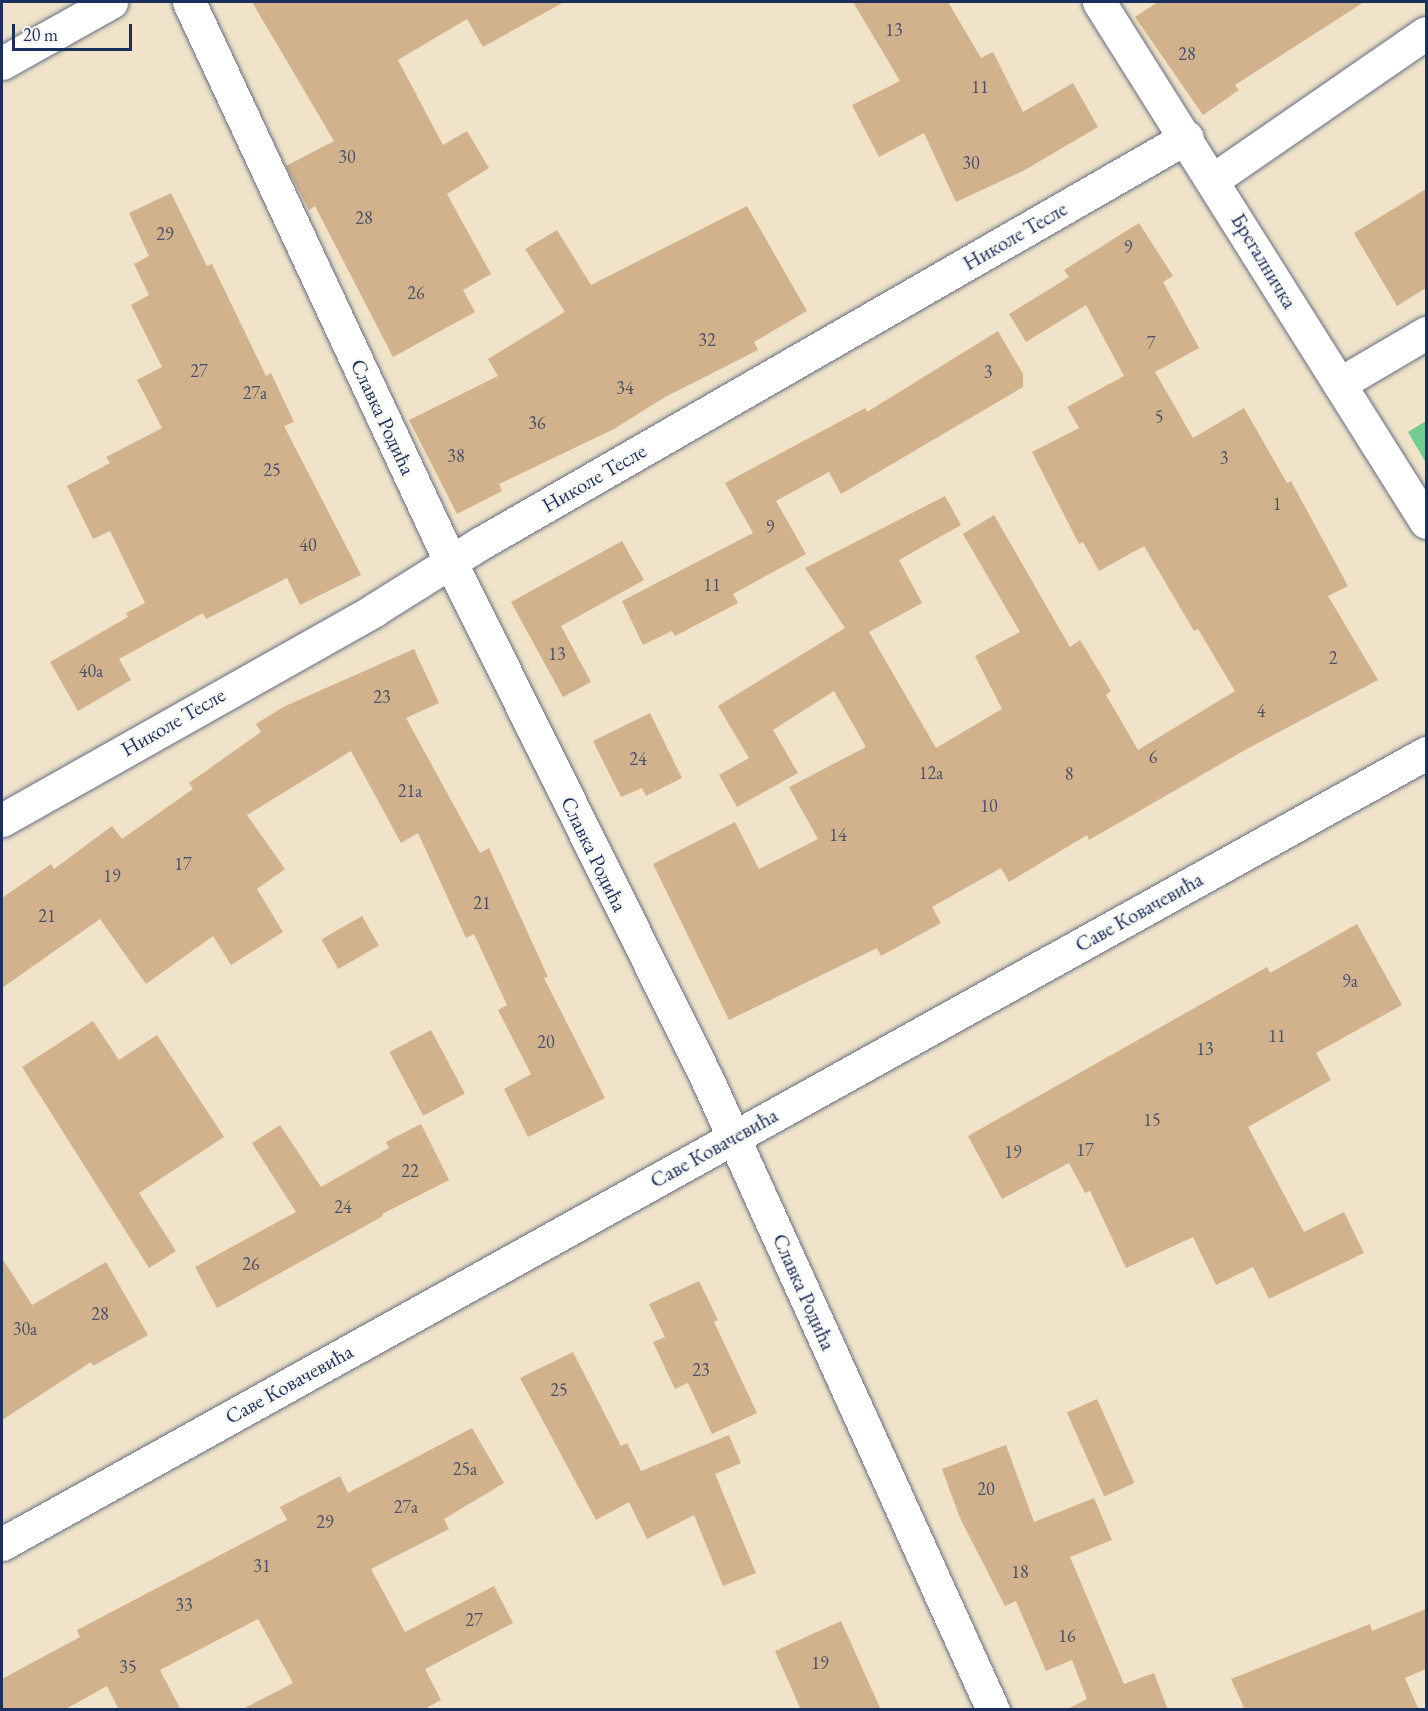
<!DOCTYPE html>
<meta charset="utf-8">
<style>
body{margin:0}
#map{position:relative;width:1428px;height:1711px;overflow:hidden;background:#f0e3c9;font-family:"EB Garamond",serif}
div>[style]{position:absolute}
.green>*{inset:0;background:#73cc92}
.building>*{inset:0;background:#d1b28c;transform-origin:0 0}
.roads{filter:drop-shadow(0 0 2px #666e83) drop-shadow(0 0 2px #666e83)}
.minor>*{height:33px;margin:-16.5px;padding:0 16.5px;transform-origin:16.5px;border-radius:16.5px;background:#fff}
span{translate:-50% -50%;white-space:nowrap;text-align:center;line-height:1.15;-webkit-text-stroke:4.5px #f6f6f2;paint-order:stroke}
.number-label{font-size:18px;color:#48506a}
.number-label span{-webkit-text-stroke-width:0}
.street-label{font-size:21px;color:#1b2f5e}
.frame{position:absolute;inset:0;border:3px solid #1b2f5e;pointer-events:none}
.scale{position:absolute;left:12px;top:24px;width:120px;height:27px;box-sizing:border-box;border:3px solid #1b2f5e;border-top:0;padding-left:8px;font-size:18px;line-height:21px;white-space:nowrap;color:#1b2f5e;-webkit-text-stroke:4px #f6f6f2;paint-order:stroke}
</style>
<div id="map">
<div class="green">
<i style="clip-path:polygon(1426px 421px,1426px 463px,1408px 432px)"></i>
</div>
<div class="building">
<i style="clip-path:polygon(252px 2px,564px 2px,483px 47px,467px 19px,398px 60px,443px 145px,467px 131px,489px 168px,447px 194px,491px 274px,463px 290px,475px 312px,393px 357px,315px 206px,309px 210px,286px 166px,334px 141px)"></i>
<i style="clip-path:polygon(853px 2px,948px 2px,981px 58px,993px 52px,1023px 112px,1073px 83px,1098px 127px,1023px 171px,956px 202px,924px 133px,879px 157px,852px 105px,900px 81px)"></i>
<i style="clip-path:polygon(1158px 2px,1364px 2px,1235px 85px,1239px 90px,1203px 115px,1135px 17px)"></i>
<i style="clip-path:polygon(1426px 189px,1426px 288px,1397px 306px,1354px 233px)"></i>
<i style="clip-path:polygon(171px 193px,207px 266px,212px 264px,266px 376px,271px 373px,294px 422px,284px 426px,361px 575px,300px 605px,287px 578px,206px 619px,203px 613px,119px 659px,131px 680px,78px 711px,50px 662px,128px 617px,126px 613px,145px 603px,110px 531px,93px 539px,67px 486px,110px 463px,106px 457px,162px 428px,137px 380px,162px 367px,131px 305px,149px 295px,134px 264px,149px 256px,129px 213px)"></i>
<i style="clip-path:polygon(747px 206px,807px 311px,754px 342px,758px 350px,665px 397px,614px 429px,499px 484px,502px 491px,457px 514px,409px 420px,498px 376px,488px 359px,565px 312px,525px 249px,557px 230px,591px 285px)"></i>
<i style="clip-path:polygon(1139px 223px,1173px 276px,1163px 282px,1199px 348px,1155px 372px,1193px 438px,1244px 408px,1287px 483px,1291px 481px,1348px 586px,1328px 596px,1378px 680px,1245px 750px,1089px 840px,1087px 835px,1009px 882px,1001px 868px,932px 907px,941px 923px,881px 956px,877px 948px,729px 1020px,653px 864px,735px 822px,759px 869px,818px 839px,789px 787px,866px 747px,834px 691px,773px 730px,798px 773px,737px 807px,719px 775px,749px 758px,718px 706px,845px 628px,805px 568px,945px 496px,961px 525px,899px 560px,922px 603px,869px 632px,936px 748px,1002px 709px,975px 656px,1020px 632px,963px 534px,994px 515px,1070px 647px,1080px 640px,1111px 691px,1106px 695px,1138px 750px,1235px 691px,1198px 629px,1194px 631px,1144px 546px,1099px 571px,1083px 542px,1079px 544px,1032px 452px,1079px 428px,1067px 407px,1124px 376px,1086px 305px,1026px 342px,1009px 314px,1069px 277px,1064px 270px)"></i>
<i style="clip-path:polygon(998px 331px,1023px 374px,1023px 387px,841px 494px,829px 472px,776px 501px,806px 554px,733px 594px,738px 603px,675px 636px,672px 631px,643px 645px,622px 601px,753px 533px,725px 483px,865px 408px,867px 412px)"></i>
<i style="clip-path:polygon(622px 541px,644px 580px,561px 626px,591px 682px,563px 697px,511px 602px)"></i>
<i style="clip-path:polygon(414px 649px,439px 703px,406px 718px,480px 853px,489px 848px,548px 977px,544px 978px,605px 1098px,528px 1137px,504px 1089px,531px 1074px,498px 1010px,507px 1005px,474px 934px,466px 938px,418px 833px,401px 843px,351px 751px,247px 815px,285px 869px,257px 889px,283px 932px,231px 965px,213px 936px,146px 984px,100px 919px,2px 988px,2px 898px,51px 864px,54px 869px,112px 826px,122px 839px,193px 789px,189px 783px,261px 732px,256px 724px,283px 707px)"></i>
<i style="clip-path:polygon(650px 713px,682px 778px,646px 796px,642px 788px,621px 797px,593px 741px)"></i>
<i style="left:362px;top:916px;width:34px;height:47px;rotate:60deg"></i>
<i style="clip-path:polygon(1357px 924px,1402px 1005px,1316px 1053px,1331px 1080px,1248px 1127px,1304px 1232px,1344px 1212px,1364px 1253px,1269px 1299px,1253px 1267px,1216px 1285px,1193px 1237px,1126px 1268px,1090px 1191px,1085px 1193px,1069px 1163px,1002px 1199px,968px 1136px,1267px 967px,1270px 973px)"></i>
<i style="clip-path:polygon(93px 1021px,119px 1060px,157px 1035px,224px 1137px,139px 1193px,176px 1251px,149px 1268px,22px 1067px)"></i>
<i style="left:431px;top:1030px;width:72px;height:47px;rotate:62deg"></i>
<i style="clip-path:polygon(421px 1124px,449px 1180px,382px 1214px,383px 1216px,217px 1308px,195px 1267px,296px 1212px,252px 1143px,280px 1125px,321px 1187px,389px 1148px,386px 1142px)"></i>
<i style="clip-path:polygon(2px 1258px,32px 1305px,106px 1262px,148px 1335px,93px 1366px,91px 1362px,2px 1420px)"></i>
<i style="clip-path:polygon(699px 1281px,718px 1320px,714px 1322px,757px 1413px,712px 1434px,688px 1383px,675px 1389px,653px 1342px,665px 1337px,649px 1304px)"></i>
<i style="clip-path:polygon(573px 1352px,621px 1446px,627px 1443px,641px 1471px,729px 1435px,741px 1463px,715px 1474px,756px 1573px,723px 1586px,694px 1515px,647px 1539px,629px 1502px,596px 1520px,520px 1378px)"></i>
<i style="left:1097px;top:1399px;width:92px;height:33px;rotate:66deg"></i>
<i style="clip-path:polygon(472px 1428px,504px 1483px,444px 1519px,449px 1529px,371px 1569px,405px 1632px,494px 1586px,513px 1623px,425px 1669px,441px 1700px,423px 1710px,241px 1710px,293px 1683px,258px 1619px,160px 1670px,181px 1710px,119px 1710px,107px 1686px,64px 1710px,2px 1710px,2px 1679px,80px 1637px,77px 1630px,287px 1520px,280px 1507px,340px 1476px,348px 1493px)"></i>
<i style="clip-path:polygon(1006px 1445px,1034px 1522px,1094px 1498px,1112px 1540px,1070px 1557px,1124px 1684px,1154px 1673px,1168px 1710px,1066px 1710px,1087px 1699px,1072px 1660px,1046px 1671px,1016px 1601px,1005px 1606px,960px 1518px,942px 1469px)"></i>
<i style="clip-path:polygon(1426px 1609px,1426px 1669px,1405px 1678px,1419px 1710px,1245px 1710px,1231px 1679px,1370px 1624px,1372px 1631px)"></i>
<i style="clip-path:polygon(841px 1621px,881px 1710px,801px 1710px,775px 1651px)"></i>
</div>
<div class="roads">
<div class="minor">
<i style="left:189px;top:2px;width:617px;rotate:64.97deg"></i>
<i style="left:450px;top:561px;width:578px;rotate:63.61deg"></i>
<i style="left:707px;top:1079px;width:693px;rotate:65.62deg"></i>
<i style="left:1099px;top:2px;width:614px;rotate:57.84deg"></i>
<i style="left:2px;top:63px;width:125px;rotate:-29.2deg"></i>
<i style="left:1214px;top:179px;width:257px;rotate:-34.6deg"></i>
<i style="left:1339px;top:384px;width:101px;rotate:-30.4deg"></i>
<i style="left:2px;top:820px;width:427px;rotate:-29.4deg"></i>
<i style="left:374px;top:610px;width:126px;rotate:-32.1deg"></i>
<i style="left:481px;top:543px;width:814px;rotate:-29.9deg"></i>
<i style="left:2px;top:1544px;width:1629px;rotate:-29.05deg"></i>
</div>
</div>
<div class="number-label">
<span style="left:894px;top:30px">13</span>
<span style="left:1187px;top:54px">28</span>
<span style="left:980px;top:87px">11</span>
<span style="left:347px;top:157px">30</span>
<span style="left:971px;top:163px">30</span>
<span style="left:364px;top:218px">28</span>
<span style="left:165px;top:234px">29</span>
<span style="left:1128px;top:247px">9</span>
<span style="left:416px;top:293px">26</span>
<span style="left:707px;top:340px">32</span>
<span style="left:1151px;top:343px">7</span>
<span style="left:199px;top:371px">27</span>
<span style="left:988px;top:372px">3</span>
<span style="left:625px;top:388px">34</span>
<span style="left:255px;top:393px">27a</span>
<span style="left:1159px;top:417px">5</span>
<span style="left:537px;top:423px">36</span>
<span style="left:456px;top:456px">38</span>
<span style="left:1224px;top:458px">3</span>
<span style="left:272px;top:470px">25</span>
<span style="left:1277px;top:504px">1</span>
<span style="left:770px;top:527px">9</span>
<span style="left:308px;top:545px">40</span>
<span style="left:712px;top:585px">11</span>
<span style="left:557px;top:654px">13</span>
<span style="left:1333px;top:658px">2</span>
<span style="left:91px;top:671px">40a</span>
<span style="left:382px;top:697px">23</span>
<span style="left:1261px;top:711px">4</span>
<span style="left:1153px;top:757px">6</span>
<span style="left:638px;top:759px">24</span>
<span style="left:931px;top:773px">12a</span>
<span style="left:1069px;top:774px">8</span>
<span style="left:410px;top:791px">21a</span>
<span style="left:989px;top:806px">10</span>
<span style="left:838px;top:835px">14</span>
<span style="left:183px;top:864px">17</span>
<span style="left:112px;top:876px">19</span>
<span style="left:482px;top:903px">21</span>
<span style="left:47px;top:916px">21</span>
<span style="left:1350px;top:981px">9a</span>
<span style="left:1277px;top:1036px">11</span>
<span style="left:546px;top:1042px">20</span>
<span style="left:1205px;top:1049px">13</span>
<span style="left:1152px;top:1120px">15</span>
<span style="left:1085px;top:1150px">17</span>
<span style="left:1013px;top:1152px">19</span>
<span style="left:410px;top:1171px">22</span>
<span style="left:343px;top:1207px">24</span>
<span style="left:251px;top:1264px">26</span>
<span style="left:100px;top:1314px">28</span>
<span style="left:25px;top:1329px">30a</span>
<span style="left:701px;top:1370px">23</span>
<span style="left:559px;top:1390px">25</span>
<span style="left:465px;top:1469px">25a</span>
<span style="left:986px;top:1489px">20</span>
<span style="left:406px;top:1507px">27a</span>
<span style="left:325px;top:1522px">29</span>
<span style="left:262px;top:1566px">31</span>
<span style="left:1020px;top:1572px">18</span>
<span style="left:184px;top:1605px">33</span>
<span style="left:474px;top:1620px">27</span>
<span style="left:1067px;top:1636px">16</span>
<span style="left:820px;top:1663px">19</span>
<span style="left:128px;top:1667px">35</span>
</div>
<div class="street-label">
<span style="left:1015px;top:236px;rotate:-30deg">Николе Тесле</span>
<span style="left:1264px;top:261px;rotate:59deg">Брегалничка</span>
<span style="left:383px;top:417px;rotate:65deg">Славка Родића</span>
<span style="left:594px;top:478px;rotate:-30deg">Николе Тесле</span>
<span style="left:173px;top:722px;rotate:-30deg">Николе Тесле</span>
<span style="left:594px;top:854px;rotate:64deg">Славка Родића</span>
<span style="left:1139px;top:912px;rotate:-29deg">Саве Ковачевића</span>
<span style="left:714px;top:1148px;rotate:-29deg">Саве Ковачевића</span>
<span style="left:804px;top:1292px;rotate:66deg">Славка Родића</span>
<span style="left:289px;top:1384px;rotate:-29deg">Саве Ковачевића</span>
</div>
<div class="frame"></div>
<div class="scale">20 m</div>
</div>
